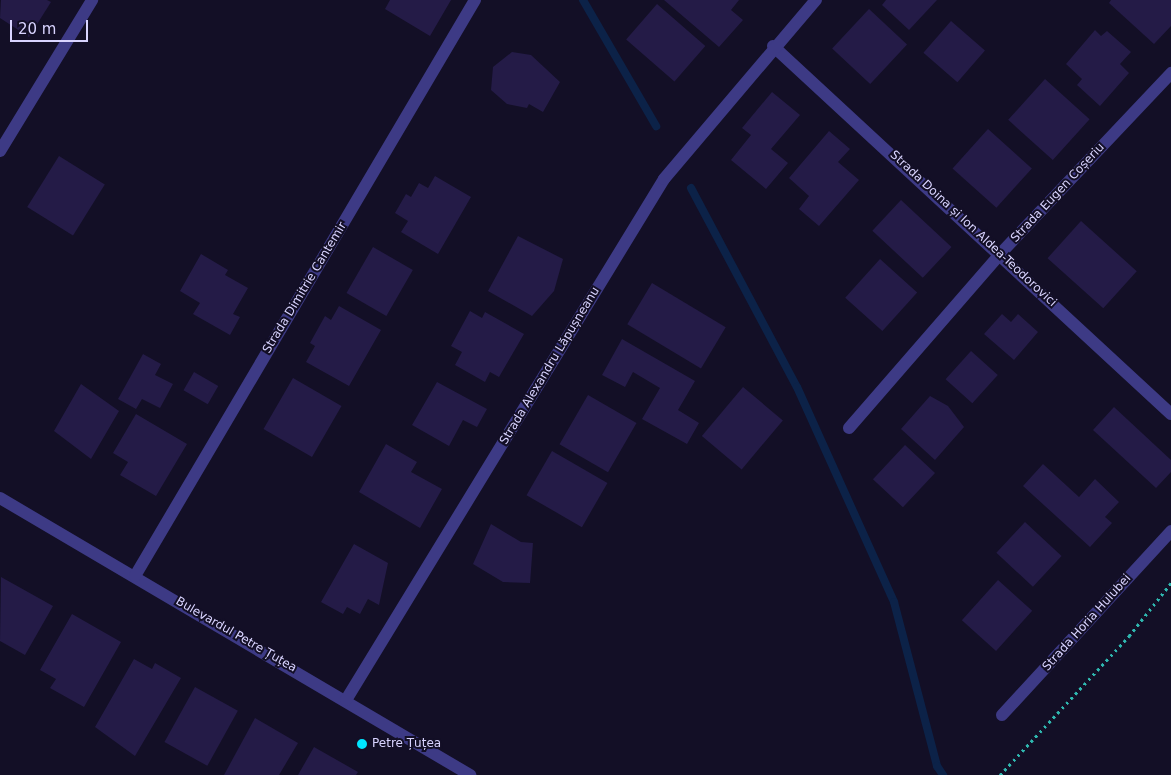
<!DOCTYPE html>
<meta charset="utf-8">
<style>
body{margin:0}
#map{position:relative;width:1171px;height:775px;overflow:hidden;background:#130f26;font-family:"DejaVu Sans",sans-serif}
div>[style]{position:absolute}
.stream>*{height:8px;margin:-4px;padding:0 4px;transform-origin:4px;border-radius:4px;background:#0c2248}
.building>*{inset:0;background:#241b47;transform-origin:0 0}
.path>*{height:3px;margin-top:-1.5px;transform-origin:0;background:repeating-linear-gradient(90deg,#2fb8b0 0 2.5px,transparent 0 6.5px)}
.minor>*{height:12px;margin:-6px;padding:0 6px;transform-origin:6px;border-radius:6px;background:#3d3a85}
.dots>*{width:14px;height:14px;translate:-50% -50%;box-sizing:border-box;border:2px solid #130f26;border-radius:50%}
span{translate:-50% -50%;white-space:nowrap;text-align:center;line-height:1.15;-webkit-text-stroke:4px #130f26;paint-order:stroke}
.street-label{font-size:12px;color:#d9d4ff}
.poi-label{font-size:12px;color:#d9d4ff}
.left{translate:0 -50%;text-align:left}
.scale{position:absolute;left:10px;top:20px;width:78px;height:22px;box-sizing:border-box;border:2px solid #d9d4ff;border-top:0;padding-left:6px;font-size:15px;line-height:18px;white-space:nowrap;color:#d9d4ff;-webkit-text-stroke:4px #130f26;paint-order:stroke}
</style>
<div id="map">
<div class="stream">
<i style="left:583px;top:0;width:146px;rotate:59.9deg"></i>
<i style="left:691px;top:188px;width:225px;rotate:62deg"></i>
<i style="left:797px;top:387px;width:236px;rotate:65.7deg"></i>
<i style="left:894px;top:602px;width:170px;rotate:75.3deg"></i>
<i style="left:937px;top:766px;width:11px;rotate:56deg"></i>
</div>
<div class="building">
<i style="clip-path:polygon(1px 0,47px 0,51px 2px,29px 37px,0 18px)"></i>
<i style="clip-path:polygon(390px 0,451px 0,430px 36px,385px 9px)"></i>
<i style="clip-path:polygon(664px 0,739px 0,731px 10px,743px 20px,719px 47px)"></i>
<i style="clip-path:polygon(886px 0,937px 0,909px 30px,882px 5px)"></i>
<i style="clip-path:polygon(1111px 0,1171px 0,1171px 26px,1154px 44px,1109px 3px)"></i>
<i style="left:657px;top:4px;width:64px;height:47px;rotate:41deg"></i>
<i style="left:869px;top:9px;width:52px;height:54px;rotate:43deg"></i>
<i style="left:951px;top:21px;width:45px;height:42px;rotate:41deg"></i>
<i style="clip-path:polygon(1095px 30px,1101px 36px,1107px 31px,1131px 52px,1120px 64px,1129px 73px,1100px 106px,1077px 85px,1082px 79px,1066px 64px)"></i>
<i style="clip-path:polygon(512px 52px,531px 55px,560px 82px,543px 112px,529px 104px,527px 108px,507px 104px,491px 90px,493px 67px)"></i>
<i style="left:1045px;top:79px;width:60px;height:55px;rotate:42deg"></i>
<i style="clip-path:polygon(772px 92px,800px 115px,771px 149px,788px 163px,766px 189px,731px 160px,751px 135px,742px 128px)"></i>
<i style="left:988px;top:129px;width:59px;height:53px;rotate:42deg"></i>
<i style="clip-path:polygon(829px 131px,850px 149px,838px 162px,859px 180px,819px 226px,799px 209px,809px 196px,789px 178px)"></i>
<i style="left:59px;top:156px;width:54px;height:60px;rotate:32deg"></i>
<i style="clip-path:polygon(435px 176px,471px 197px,438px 254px,401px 232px,408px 221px,395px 213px,406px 194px,411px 197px,419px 183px,428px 188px)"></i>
<i style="left:901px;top:200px;width:69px;height:42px;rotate:43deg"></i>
<i style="left:1081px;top:221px;width:75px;height:50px;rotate:42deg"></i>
<i style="clip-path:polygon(518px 236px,563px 259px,554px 291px,532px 316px,488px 291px)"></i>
<i style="left:373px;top:247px;width:46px;height:53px;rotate:30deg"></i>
<i style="clip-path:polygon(201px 254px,228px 270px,225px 275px,248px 288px,233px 314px,240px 317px,230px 335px,193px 314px,200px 303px,180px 291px)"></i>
<i style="left:880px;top:259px;width:50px;height:52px;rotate:42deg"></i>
<i style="left:652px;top:283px;width:86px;height:48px;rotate:31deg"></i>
<i style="clip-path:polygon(339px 306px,381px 330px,349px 386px,306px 362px,315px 346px,310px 343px,325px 316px,331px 320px)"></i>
<i style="clip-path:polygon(470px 311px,482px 318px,485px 312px,524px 334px,499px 377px,490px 372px,485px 382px,455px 365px,462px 352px,451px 346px)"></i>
<i style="clip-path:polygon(1002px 314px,1011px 322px,1018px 314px,1038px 332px,1014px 360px,984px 334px)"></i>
<i style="clip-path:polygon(622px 339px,695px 381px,678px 410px,699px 423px,687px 444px,642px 419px,660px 388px,633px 372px,625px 387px,602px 375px)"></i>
<i style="left:971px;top:351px;width:36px;height:38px;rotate:42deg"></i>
<i style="clip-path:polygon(143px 354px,161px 364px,155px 375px,173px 384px,160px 408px,142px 399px,136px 409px,118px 399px)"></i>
<i style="left:194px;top:372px;width:28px;height:21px;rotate:30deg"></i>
<i style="left:293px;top:378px;width:56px;height:59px;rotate:30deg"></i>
<i style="clip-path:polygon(437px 382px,487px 409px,477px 427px,463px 420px,449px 446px,412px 425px)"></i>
<i style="clip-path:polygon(81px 384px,119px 411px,91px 459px,54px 431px)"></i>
<i style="left:743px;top:387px;width:52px;height:64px;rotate:40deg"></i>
<i style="left:588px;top:395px;width:56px;height:57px;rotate:30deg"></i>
<i style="clip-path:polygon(930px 396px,948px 406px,964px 427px,935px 460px,901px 429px)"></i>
<i style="clip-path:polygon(1114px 407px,1171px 460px,1171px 472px,1156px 488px,1093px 430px)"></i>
<i style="clip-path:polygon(136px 414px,187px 444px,156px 496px,120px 475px,128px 462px,113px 453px)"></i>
<i style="clip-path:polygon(386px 444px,417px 462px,411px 472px,442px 489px,420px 528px,359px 492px)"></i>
<i style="left:905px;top:445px;width:41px;height:47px;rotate:43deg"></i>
<i style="left:552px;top:451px;width:64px;height:51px;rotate:30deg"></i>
<i style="clip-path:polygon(1043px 464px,1079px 497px,1095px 479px,1119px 502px,1105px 517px,1112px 523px,1090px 547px,1023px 486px)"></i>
<i style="left:1025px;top:522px;width:50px;height:42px;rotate:43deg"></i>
<i style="clip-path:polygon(491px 524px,521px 542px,533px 543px,530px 583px,503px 582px,473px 564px)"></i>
<i style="clip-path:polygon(354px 544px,388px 563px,379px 605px,368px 599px,360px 614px,347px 607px,343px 614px,321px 602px)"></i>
<i style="clip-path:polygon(1px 577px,53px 606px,25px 655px,0 641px)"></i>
<i style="left:998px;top:580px;width:46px;height:54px;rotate:42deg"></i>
<i style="clip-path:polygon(72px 614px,121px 642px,84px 707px,50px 688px,56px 679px,40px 670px)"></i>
<i style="clip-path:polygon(134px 659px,152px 669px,155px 663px,181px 678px,135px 756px,95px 727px)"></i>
<i style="left:195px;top:687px;width:49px;height:63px;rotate:29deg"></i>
<i style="clip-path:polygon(255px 718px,298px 743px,279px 775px,224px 775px)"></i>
<i style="clip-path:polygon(314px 747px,358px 772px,356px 775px,298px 775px)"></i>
</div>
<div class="path">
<i style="left:1000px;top:775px;width:190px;rotate:-47.1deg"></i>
<i style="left:1129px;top:636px;width:68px;rotate:-51.6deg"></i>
</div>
<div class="minor">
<i style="left:773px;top:46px;width:542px;rotate:42.76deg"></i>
<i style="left:0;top:151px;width:177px;rotate:-58.6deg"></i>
<i style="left:849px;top:428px;width:232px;rotate:-49deg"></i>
<i style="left:1001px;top:253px;width:248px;rotate:-46.6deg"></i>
<i style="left:0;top:498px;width:546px;rotate:30.51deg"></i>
<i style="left:135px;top:576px;width:669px;rotate:-59.45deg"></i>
<i style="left:346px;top:700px;width:610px;rotate:-58.6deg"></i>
<i style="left:664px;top:179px;width:235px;rotate:-49.7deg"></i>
<i style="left:1002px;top:715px;width:250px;rotate:-47.4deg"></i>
</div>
<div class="dots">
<i style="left:362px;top:744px;background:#00e5ff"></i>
</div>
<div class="street-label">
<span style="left:1058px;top:193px;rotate:-47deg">Strada Eugen Coșeriu</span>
<span style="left:973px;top:229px;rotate:43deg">Strada Doina și Ion Aldea-Teodorovici</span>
<span style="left:305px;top:288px;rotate:-59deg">Strada Dimitrie Cantemir</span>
<span style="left:550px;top:366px;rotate:-59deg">Strada Alexandru Lăpușneanu</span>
<span style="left:1087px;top:623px;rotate:-48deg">Strada Horia Hulubei</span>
<span style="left:236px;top:635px;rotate:30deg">Bulevardul Petre Țuțea</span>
</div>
<div class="poi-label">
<span class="left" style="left:372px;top:744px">Petre Țuțea</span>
</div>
<div class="scale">20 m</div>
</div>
